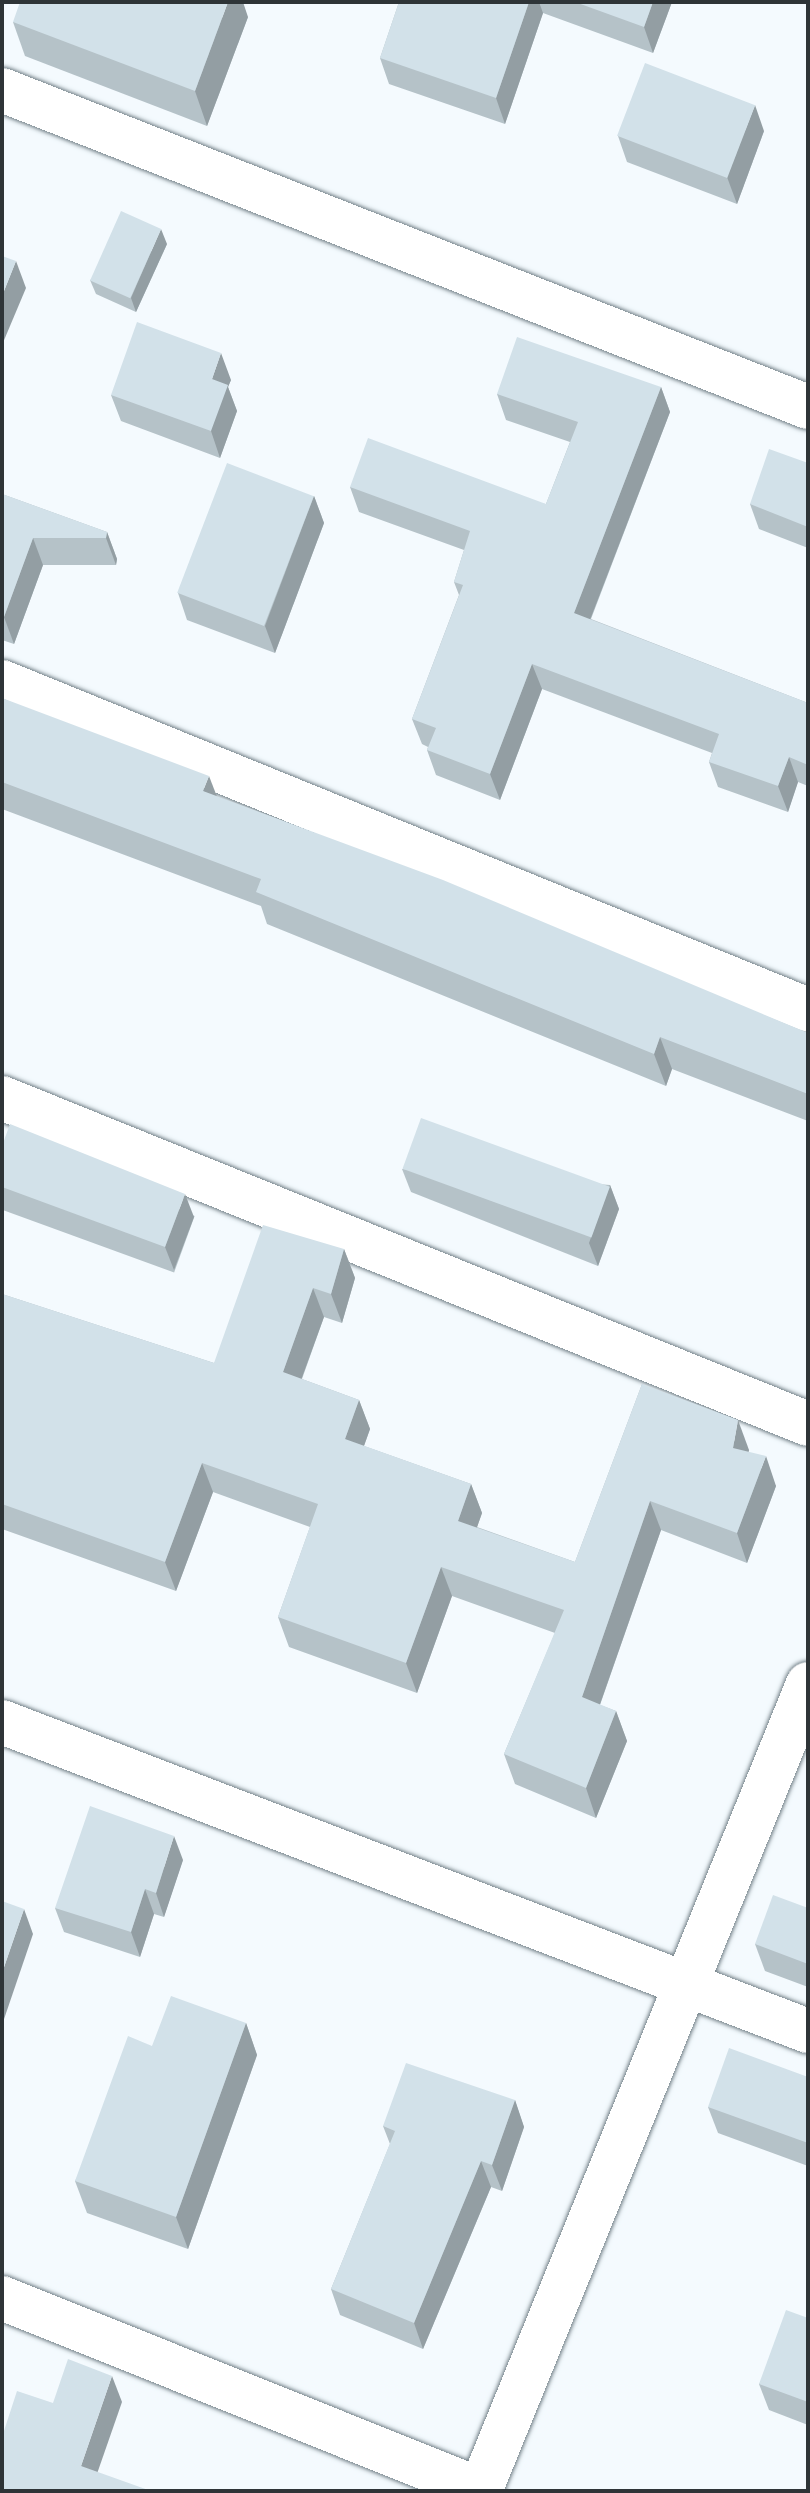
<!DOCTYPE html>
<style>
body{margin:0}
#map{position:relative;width:810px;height:2493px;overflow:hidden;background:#f4fafe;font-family:Signika,sans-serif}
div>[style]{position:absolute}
.roads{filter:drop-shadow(0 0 2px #738188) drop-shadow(0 0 2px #738188)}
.street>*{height:44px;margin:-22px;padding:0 22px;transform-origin:22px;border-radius:22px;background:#fff}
.wall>*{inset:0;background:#b5c2c8;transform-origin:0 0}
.shaded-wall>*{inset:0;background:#939ea3}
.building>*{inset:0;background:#d2e1e9;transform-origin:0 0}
span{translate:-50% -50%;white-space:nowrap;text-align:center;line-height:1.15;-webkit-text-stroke:7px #fff;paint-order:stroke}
.frame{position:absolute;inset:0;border:4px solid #2e3437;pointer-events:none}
</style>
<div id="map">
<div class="roads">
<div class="street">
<i style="left:2px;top:90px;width:866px;rotate:21.47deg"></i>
<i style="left:2px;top:682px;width:870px;rotate:22.14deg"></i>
<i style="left:2px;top:1098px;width:869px;rotate:22.02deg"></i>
<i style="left:2px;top:1722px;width:863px;rotate:20.98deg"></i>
<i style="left:2px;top:2298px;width:518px;rotate:21.86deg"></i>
<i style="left:480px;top:2491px;width:871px;rotate:-67.88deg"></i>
</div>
</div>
<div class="wall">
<i style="clip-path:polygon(399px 2px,672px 2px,653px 53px,543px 13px,505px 124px,389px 84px,380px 58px)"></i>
<i style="clip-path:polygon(248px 17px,207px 126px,25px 56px,13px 22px)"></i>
<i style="clip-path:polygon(764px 131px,737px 204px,627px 162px,618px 136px)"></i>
<i style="clip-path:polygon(167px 244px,136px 312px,96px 294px,90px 280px)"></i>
<i style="clip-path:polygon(231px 380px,228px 387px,237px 411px,220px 458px,121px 421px,111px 395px)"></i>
<i style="clip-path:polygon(661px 387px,670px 412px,591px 619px,808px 703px,808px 786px,798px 782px,788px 812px,718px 787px,709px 762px,712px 753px,542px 689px,500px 800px,436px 775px,427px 750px,428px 747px,422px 744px,412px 719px,459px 595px,454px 582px,464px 550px,359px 512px,350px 487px,546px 504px,570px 442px,506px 420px,497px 394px)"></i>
<i style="clip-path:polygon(808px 463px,808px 548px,759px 529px,750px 504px)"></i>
<i style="clip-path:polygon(2px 494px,107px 532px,117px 559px,116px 565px,43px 565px,14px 644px,2px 640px)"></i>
<i style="clip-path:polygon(314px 496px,324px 523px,275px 653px,187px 620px,178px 593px)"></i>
<i style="clip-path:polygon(2px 698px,217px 796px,808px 1033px,808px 1121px,672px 1069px,666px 1086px,267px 924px,261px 906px,2px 809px)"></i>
<i style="left:2px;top:1146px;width:205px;height:60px;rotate:20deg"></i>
<i style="clip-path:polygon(402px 1169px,610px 1185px,619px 1209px,598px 1266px,411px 1192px)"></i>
<i style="clip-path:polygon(344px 1249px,355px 1278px,342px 1323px,324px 1317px,302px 1379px,359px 1400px,370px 1429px,364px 1446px,471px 1484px,482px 1513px,477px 1527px,575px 1562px,642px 1384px,749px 1450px,748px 1452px,776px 1486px,747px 1563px,661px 1530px,600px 1705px,616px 1711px,627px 1741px,596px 1818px,515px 1784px,504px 1754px,555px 1633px,452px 1596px,417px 1693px,289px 1647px,278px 1617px,310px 1527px,213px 1492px,176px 1591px,2px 1529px,2px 1294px,214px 1363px)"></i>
<i style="clip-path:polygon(183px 1860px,164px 1917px,154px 1914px,140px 1957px,64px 1932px,55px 1908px)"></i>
<i style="clip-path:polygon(808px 1908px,808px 1987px,765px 1971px,755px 1944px)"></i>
<i style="clip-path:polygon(246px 2023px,257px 2055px,188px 2249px,87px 2213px,75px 2181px,152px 2046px)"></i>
<i style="clip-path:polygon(808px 2077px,808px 2166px,718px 2133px,708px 2107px)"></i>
<i style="clip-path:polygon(515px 2100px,524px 2127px,502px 2191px,491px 2187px,423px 2349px,340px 2315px,331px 2289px,390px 2144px,383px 2126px)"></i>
<i style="clip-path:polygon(808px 2318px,808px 2425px,769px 2410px,759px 2384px)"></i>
</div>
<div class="shaded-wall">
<i style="clip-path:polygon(228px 2px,243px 2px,248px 17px,207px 126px,195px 91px)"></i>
<i style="clip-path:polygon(529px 2px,539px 2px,543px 13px,505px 124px,496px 98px)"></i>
<i style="clip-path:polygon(653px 2px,672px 2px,653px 53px,644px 27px)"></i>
<i style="clip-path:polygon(755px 105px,764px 131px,737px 204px,727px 177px)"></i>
<i style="clip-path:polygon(161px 229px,167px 244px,136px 312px,131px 298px)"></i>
<i style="clip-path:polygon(16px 261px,26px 288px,2px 345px,2px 296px)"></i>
<i style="clip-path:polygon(221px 353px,231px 380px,228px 387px,237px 411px,220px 458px,211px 431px,212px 379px)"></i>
<i style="clip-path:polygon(661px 387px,670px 412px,583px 638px,574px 613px)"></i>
<i style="clip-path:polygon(314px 496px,324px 523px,275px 653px,265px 626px)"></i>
<i style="clip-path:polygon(107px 532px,117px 559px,116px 565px,106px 538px)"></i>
<i style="clip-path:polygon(33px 538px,43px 565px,14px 644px,4px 617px)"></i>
<i style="clip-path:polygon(532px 664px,542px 689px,500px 800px,490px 774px)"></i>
<i style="clip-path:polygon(789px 757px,798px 782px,788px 812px,778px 786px)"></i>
<i style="clip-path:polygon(209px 776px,221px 807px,203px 791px)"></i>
<i style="clip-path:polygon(660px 1037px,672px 1069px,666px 1086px,654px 1054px)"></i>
<i style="clip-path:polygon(610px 1185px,619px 1209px,598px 1266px,589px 1243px)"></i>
<i style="clip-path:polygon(185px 1194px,194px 1217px,174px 1270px,165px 1247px)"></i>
<i style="clip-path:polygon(344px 1249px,355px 1278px,342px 1323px,331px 1294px)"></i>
<i style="clip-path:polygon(313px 1288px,324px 1317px,293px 1402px,283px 1372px)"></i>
<i style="clip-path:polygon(359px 1400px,370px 1429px,356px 1468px,345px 1439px)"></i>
<i style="clip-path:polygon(738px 1420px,749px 1450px,744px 1477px,733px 1448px)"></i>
<i style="clip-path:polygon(766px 1456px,776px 1486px,747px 1563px,737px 1533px)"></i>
<i style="clip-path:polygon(202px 1463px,213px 1492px,176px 1591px,165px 1562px)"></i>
<i style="clip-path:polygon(471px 1484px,482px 1513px,469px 1550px,458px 1521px)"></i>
<i style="clip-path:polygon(650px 1501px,661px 1530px,592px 1727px,582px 1697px)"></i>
<i style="clip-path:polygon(441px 1567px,452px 1596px,417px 1693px,406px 1663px)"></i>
<i style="clip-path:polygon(616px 1711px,627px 1741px,596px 1818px,586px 1788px)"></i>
<i style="clip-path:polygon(174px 1836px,183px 1860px,164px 1917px,156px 1893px)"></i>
<i style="clip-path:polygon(145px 1889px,154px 1914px,140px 1957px,131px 1932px)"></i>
<i style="clip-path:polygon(24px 1909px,33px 1934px,2px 2025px,2px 1973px)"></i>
<i style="clip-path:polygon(246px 2023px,257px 2055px,188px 2249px,176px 2217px)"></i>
<i style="clip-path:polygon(515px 2100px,524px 2127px,502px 2191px,492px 2165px)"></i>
<i style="clip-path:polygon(481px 2161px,491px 2187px,423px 2349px,414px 2323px)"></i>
<i style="clip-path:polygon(112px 2376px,122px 2402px,91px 2491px,81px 2466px)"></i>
</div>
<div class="building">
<i style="clip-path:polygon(20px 2px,228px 2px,195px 91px,13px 22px)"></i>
<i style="clip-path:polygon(399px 2px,529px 2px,496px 98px,380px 58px)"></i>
<i style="clip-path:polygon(575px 2px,653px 2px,644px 27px)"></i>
<i style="left:645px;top:63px;width:118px;height:78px;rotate:21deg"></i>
<i style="left:121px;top:211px;width:44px;height:76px;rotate:24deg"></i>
<i style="clip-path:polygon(2px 256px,16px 261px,2px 296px)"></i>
<i style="clip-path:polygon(137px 322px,221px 353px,212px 379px,228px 385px,211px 431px,111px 395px)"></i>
<i style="clip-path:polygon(517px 337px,661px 387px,574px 613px,808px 703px,808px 765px,789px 757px,778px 786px,709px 762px,719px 734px,532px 664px,490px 774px,427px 750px,436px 728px,412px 719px,463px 585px,454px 582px,470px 531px,350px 487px,368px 438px,546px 504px,578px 422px,497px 394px)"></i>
<i style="clip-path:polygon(769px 449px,808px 463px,808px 527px,750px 504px)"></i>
<i style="left:227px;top:463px;width:93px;height:139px;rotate:21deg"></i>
<i style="clip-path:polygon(2px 494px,107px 532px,106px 538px,33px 538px,4px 617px,2px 617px)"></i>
<i style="clip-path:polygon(2px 698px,209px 776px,203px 791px,443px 880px,808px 1033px,808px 1094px,660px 1037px,654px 1054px,256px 892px,261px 879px,2px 782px)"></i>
<i style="left:421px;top:1118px;width:201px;height:54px;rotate:20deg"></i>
<i style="clip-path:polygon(10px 1124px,185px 1194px,165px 1247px,2px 1187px,2px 1146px)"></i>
<i style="clip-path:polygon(263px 1225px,344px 1249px,331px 1294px,313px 1288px,283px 1372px,359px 1400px,345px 1439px,471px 1484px,458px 1521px,575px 1562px,642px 1384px,738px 1420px,733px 1448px,766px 1456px,737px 1533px,650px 1501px,582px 1697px,616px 1711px,586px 1788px,504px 1754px,564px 1610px,441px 1567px,406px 1663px,278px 1617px,318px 1504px,202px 1463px,165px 1562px,2px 1504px,2px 1294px,214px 1363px)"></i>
<i style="clip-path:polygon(90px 1806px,174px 1836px,156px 1893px,145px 1889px,131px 1932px,55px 1908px)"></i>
<i style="clip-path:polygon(773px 1895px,808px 1908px,808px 1964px,755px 1944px)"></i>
<i style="clip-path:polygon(2px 1901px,24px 1909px,2px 1973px)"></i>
<i style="clip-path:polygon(171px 1996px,246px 2023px,176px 2217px,75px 2181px,128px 2036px,152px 2046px)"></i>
<i style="clip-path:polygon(729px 2048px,808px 2077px,808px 2143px,708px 2107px)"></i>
<i style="clip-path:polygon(406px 2063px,515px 2100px,492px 2165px,481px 2161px,414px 2323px,331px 2289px,395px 2131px,383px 2126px)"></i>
<i style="clip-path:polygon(786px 2310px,808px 2318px,808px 2402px,759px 2384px)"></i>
<i style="clip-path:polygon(68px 2359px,112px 2376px,81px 2466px,151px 2491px,2px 2491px,2px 2437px,17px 2391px,53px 2403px)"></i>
</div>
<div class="frame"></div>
</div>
